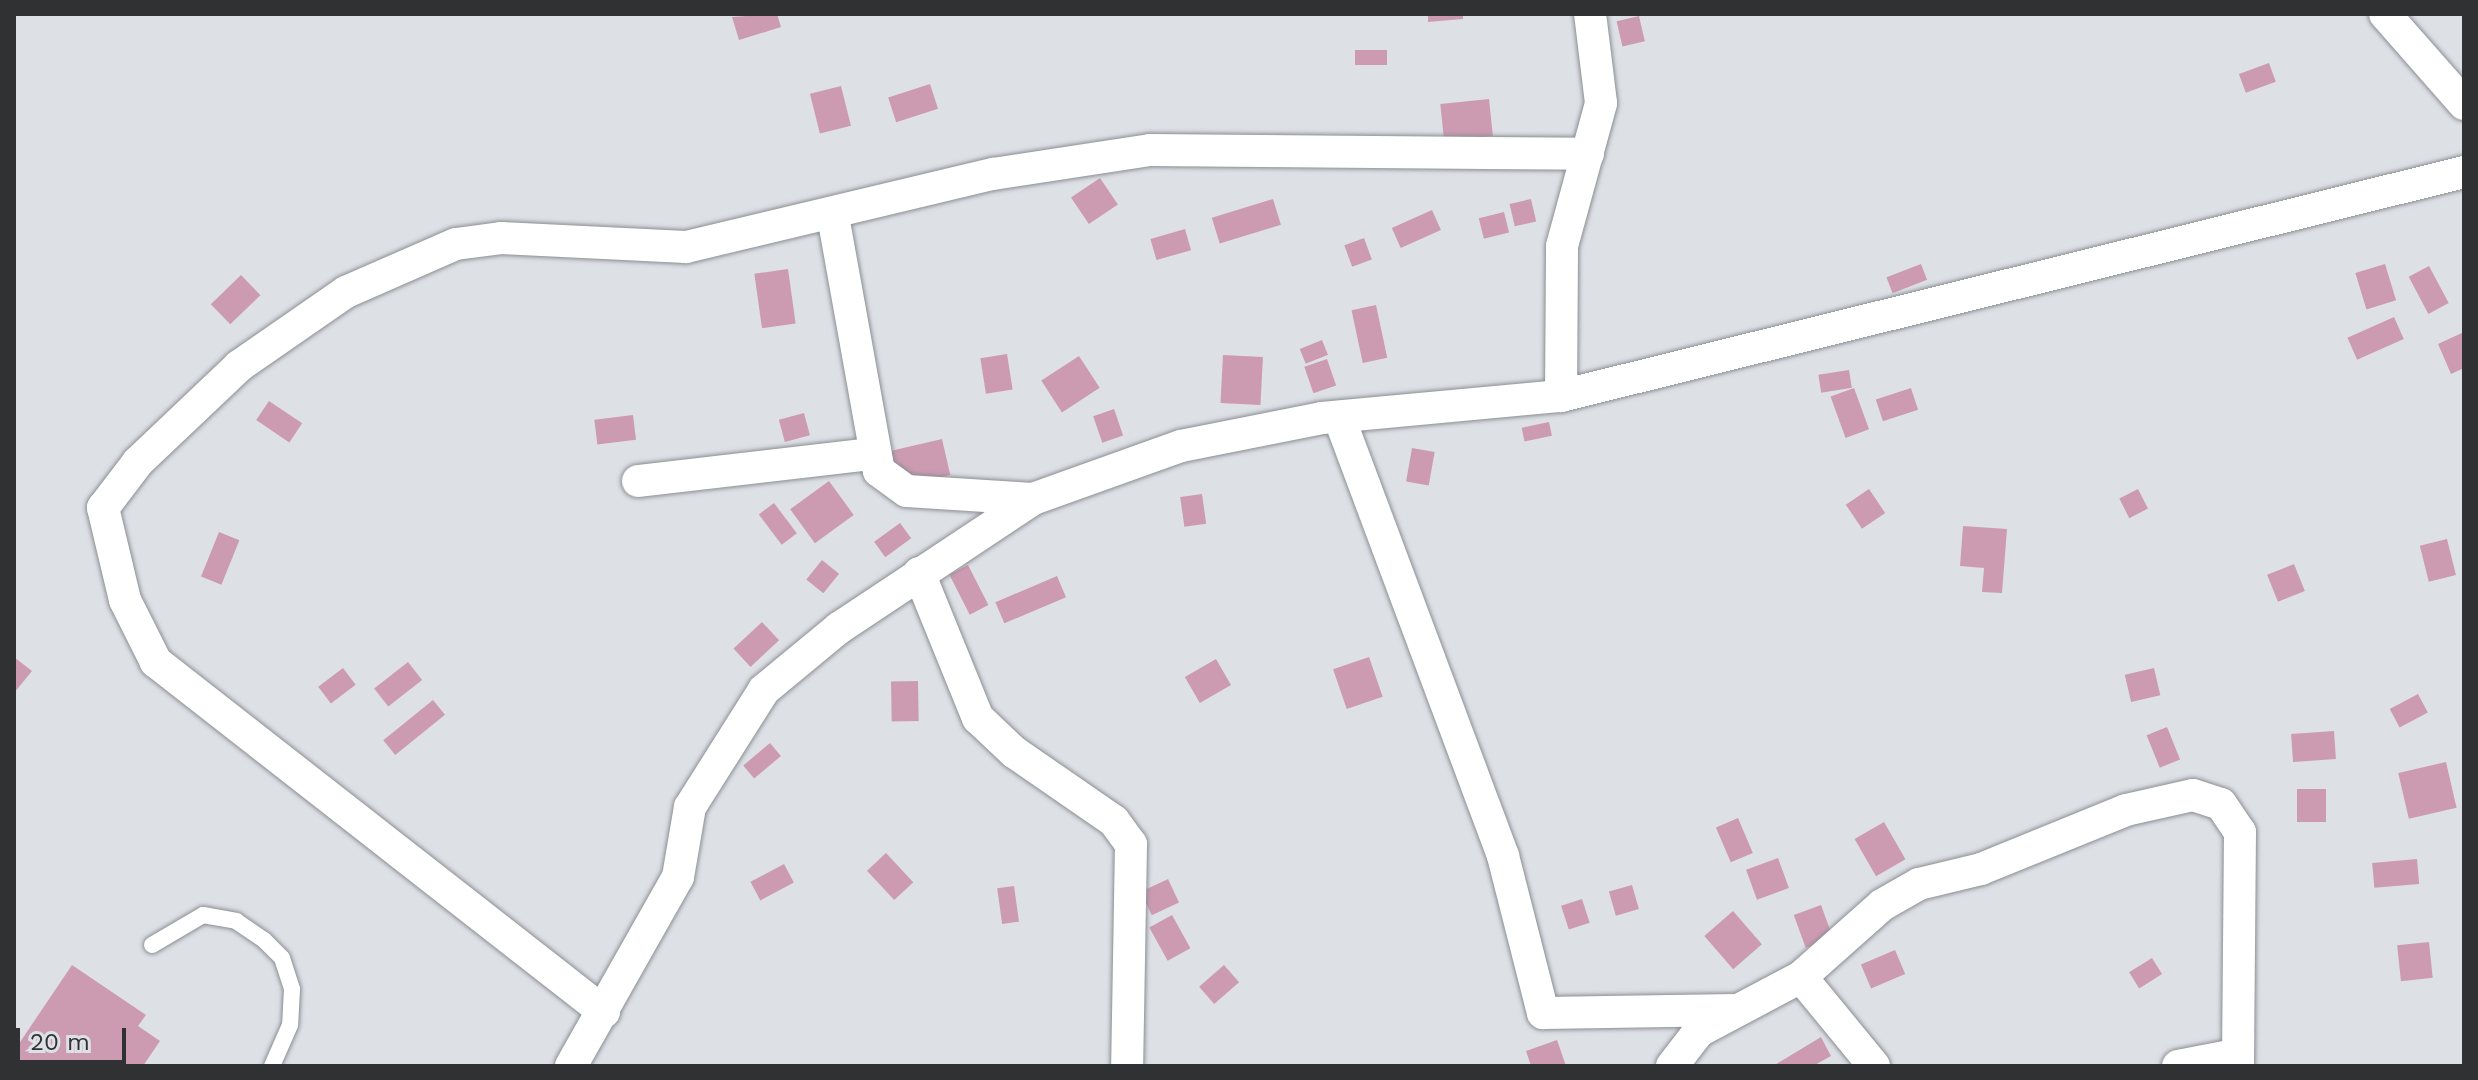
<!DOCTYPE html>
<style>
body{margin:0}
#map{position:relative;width:2478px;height:1080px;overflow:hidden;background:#dde1e6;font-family:"Work Sans",sans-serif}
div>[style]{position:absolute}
.building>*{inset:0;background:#cd9bb1;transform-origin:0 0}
.roads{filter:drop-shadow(0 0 2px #8b8e93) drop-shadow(0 0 2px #8b8e93)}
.lane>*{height:16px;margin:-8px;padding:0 8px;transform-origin:8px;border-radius:8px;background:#fff}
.street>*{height:32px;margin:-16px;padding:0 16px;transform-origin:16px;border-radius:16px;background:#fff}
span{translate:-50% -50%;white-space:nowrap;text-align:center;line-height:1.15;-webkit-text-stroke:6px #dde1e6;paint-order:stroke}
.frame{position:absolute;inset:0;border:16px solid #2f3133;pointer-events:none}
.scale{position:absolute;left:16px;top:1028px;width:110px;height:36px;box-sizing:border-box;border:4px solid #2f3133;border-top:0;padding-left:10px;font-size:24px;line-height:28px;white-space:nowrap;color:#2f3133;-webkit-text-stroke:6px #dde1e6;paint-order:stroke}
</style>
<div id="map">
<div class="building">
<i style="clip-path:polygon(777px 14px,781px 27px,739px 40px,732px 17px)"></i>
<i style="clip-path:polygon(1428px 14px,1463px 14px,1463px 19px,1428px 22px)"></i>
<i style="left:1639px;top:16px;width:26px;height:23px;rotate:77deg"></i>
<i style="left:1387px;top:50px;width:15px;height:32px;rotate:90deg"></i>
<i style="left:2269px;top:63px;width:20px;height:32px;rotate:70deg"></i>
<i style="left:930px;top:84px;width:26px;height:44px;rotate:72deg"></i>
<i style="left:841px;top:86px;width:41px;height:32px;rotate:76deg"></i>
<i style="left:1489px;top:99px;width:37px;height:49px;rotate:84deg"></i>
<i style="left:1100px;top:178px;width:32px;height:35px;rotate:56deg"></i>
<i style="left:1273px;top:199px;width:27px;height:64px;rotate:73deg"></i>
<i style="left:1531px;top:199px;width:23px;height:22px;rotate:77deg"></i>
<i style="left:1432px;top:210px;width:22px;height:44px;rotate:66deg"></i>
<i style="left:1504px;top:212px;width:21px;height:26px;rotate:76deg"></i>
<i style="left:1185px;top:229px;width:22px;height:36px;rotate:74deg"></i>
<i style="left:1364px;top:238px;width:23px;height:21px;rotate:70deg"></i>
<i style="left:1921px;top:264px;width:17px;height:37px;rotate:69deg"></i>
<i style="left:2385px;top:264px;width:38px;height:31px;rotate:73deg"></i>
<i style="left:2429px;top:266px;width:42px;height:23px;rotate:62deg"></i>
<i style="left:788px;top:269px;width:55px;height:34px;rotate:82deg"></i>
<i style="left:241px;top:275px;width:28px;height:42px;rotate:46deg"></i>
<i style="left:1376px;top:305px;width:54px;height:25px;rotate:78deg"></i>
<i style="left:2394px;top:317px;width:24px;height:51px;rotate:66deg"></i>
<i style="clip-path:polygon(2464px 332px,2464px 368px,2451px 374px,2438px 344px)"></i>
<i style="left:1322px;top:340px;width:16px;height:24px;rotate:68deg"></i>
<i style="left:1007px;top:354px;width:36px;height:27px;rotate:81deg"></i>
<i style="left:1223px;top:355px;width:40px;height:48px;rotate:3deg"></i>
<i style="left:1079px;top:356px;width:38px;height:45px;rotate:57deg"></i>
<i style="left:1327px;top:359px;width:28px;height:24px;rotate:71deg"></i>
<i style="left:1849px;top:370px;width:18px;height:31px;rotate:81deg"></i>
<i style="left:1854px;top:388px;width:44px;height:25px;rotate:70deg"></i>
<i style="left:1911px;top:388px;width:23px;height:37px;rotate:72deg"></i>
<i style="left:269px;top:401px;width:40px;height:23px;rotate:34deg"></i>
<i style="left:1114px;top:409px;width:28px;height:22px;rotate:71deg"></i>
<i style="left:804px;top:413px;width:23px;height:26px;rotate:75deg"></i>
<i style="left:633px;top:415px;width:25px;height:39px;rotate:83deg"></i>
<i style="left:1549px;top:422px;width:14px;height:28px;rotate:78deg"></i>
<i style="left:942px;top:439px;width:37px;height:54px;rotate:77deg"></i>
<i style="left:1412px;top:448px;width:23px;height:34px;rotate:10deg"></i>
<i style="left:829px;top:481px;width:42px;height:48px;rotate:54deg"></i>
<i style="left:1869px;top:489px;width:29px;height:28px;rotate:56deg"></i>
<i style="left:2138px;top:489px;width:22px;height:21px;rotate:63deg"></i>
<i style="left:1202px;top:494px;width:30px;height:22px;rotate:82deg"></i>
<i style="left:774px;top:503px;width:38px;height:19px;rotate:53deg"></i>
<i style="left:900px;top:523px;width:19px;height:32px;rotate:54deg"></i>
<i style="clip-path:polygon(1963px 526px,2007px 529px,2002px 593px,1982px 592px,1984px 568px,1960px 566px)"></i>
<i style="left:219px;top:532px;width:22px;height:48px;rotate:22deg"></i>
<i style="left:2447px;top:539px;width:37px;height:28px;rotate:76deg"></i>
<i style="left:822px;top:560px;width:22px;height:25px;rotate:39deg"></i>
<i style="left:2294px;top:564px;width:29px;height:29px;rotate:68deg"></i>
<i style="left:968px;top:565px;width:45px;height:21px;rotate:63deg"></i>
<i style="left:1057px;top:576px;width:23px;height:67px;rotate:67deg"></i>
<i style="left:762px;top:622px;width:25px;height:39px;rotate:47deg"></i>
<i style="clip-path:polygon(14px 657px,32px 671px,14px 693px)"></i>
<i style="left:1369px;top:657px;width:42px;height:38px;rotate:71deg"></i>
<i style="left:1216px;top:659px;width:30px;height:36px;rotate:60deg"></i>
<i style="left:408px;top:662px;width:23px;height:43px;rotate:52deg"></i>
<i style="left:343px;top:668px;width:21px;height:31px;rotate:53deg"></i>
<i style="left:2154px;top:668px;width:28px;height:30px;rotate:77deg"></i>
<i style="left:918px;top:681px;width:40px;height:27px;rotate:89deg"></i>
<i style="left:2418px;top:694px;width:21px;height:32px;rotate:62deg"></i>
<i style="left:433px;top:700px;width:19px;height:64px;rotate:51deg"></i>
<i style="left:2167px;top:727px;width:35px;height:22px;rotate:68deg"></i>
<i style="left:2334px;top:731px;width:28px;height:43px;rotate:86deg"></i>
<i style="left:770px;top:743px;width:17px;height:35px;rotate:50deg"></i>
<i style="left:2446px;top:762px;width:47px;height:49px;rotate:77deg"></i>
<i style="left:2297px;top:789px;width:29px;height:33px"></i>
<i style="left:1738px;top:818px;width:38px;height:24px;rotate:67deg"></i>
<i style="left:1884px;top:822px;width:43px;height:34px;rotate:60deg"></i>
<i style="left:886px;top:853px;width:40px;height:26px;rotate:47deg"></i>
<i style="left:1778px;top:858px;width:32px;height:34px;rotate:70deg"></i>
<i style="left:2417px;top:859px;width:25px;height:45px;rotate:85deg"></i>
<i style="left:784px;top:864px;width:21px;height:38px;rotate:62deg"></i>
<i style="left:1168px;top:879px;width:26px;height:30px;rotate:65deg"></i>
<i style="left:1632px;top:885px;width:25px;height:24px;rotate:74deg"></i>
<i style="left:1014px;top:886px;width:36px;height:17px;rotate:82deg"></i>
<i style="left:1582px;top:899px;width:25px;height:22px;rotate:72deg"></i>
<i style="left:1821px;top:905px;width:35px;height:29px;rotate:70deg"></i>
<i style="left:1733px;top:911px;width:44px;height:38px;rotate:49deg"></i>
<i style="left:1172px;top:915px;width:38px;height:26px;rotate:61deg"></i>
<i style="left:2429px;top:942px;width:36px;height:32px;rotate:84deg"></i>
<i style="left:1895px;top:950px;width:26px;height:37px;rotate:67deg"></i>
<i style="left:2152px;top:958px;width:19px;height:27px;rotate:58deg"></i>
<i style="clip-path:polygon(72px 965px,146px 1015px,138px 1026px,160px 1041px,143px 1066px,14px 1066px,14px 1051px)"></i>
<i style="left:1224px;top:965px;width:23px;height:33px;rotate:49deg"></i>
<i style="clip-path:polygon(1821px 1037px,1831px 1056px,1813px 1066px,1773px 1066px)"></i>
<i style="clip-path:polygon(1557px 1040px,1566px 1066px,1531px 1066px,1526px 1051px)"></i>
</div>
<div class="roads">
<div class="lane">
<i style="left:152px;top:945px;width:59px;rotate:-30.5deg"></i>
<i style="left:203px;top:915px;width:34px;rotate:10deg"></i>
<i style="left:236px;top:921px;width:34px;rotate:34deg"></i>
<i style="left:264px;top:940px;width:25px;rotate:45deg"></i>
<i style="left:282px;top:958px;width:33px;rotate:72deg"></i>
<i style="left:292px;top:989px;width:36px;rotate:93deg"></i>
<i style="left:290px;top:1025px;width:45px;rotate:113.7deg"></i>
</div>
<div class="street">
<i style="left:2385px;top:14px;width:120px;rotate:48.7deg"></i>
<i style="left:833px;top:216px;width:259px;rotate:79.8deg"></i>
<i style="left:879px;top:471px;width:34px;rotate:36deg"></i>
<i style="left:907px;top:491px;width:126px;rotate:3.6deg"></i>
<i style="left:1561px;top:396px;width:150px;rotate:-89.6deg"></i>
<i style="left:1562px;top:246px;width:148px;rotate:-74.7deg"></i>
<i style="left:1601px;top:103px;width:90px;rotate:-97deg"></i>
<i style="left:1339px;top:417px;width:469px;rotate:69.5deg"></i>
<i style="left:1503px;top:856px;width:162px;rotate:75.7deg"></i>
<i style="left:1543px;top:1013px;width:192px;rotate:-0.9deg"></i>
<i style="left:638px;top:481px;width:237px;rotate:-6.6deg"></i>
<i style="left:919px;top:573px;width:157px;rotate:67.9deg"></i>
<i style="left:978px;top:718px;width:50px;rotate:43.4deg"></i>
<i style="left:1014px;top:752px;width:121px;rotate:34.6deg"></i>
<i style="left:1114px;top:821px;width:29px;rotate:54deg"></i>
<i style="left:1131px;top:844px;width:222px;rotate:91deg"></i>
<i style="left:1801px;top:977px;width:115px;rotate:50.6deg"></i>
<i style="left:604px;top:1012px;width:569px;rotate:-142deg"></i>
<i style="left:156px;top:662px;width:69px;rotate:-116.6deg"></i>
<i style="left:125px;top:600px;width:95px;rotate:-103.4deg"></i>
<i style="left:103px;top:508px;width:58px;rotate:-52.7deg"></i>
<i style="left:138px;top:462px;width:139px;rotate:-43.5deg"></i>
<i style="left:239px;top:366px;width:130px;rotate:-34.7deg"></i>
<i style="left:346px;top:292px;width:120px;rotate:-23.6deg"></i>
<i style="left:456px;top:244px;width:45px;rotate:-7.6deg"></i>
<i style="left:501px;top:238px;width:185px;rotate:2.8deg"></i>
<i style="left:686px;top:247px;width:316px;rotate:-13.4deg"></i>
<i style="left:993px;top:174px;width:159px;rotate:-8.7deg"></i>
<i style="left:1150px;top:150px;width:438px;rotate:0.5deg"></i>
<i style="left:571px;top:1066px;width:217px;rotate:-60.5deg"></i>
<i style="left:678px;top:877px;width:71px;rotate:-80.3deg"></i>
<i style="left:690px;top:807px;width:138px;rotate:-57.7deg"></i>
<i style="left:764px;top:690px;width:97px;rotate:-39.6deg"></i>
<i style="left:839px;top:628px;width:233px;rotate:-33.6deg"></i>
<i style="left:1033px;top:499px;width:157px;rotate:-19.7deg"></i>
<i style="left:1181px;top:446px;width:144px;rotate:-11.2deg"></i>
<i style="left:1322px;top:418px;width:240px;rotate:-5.3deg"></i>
<i style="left:1561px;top:396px;width:930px;rotate:-13.93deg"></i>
<i style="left:1672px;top:1066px;width:44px;rotate:-52.4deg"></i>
<i style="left:1699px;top:1031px;width:115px;rotate:-27.9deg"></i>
<i style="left:1801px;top:977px;width:108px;rotate:-41.6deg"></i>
<i style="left:1882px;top:905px;width:43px;rotate:-29.6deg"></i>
<i style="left:1919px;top:884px;width:64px;rotate:-13.6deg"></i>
<i style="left:1981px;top:869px;width:157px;rotate:-22.1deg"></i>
<i style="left:2126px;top:810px;width:69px;rotate:-12.6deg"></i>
<i style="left:2193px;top:795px;width:29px;rotate:18deg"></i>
<i style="left:2221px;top:804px;width:34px;rotate:56deg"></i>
<i style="left:2240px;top:832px;width:234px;rotate:90.5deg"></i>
<i style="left:2178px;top:1066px;width:58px;rotate:-10.9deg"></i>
</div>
</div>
<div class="frame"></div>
<div class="scale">20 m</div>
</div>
